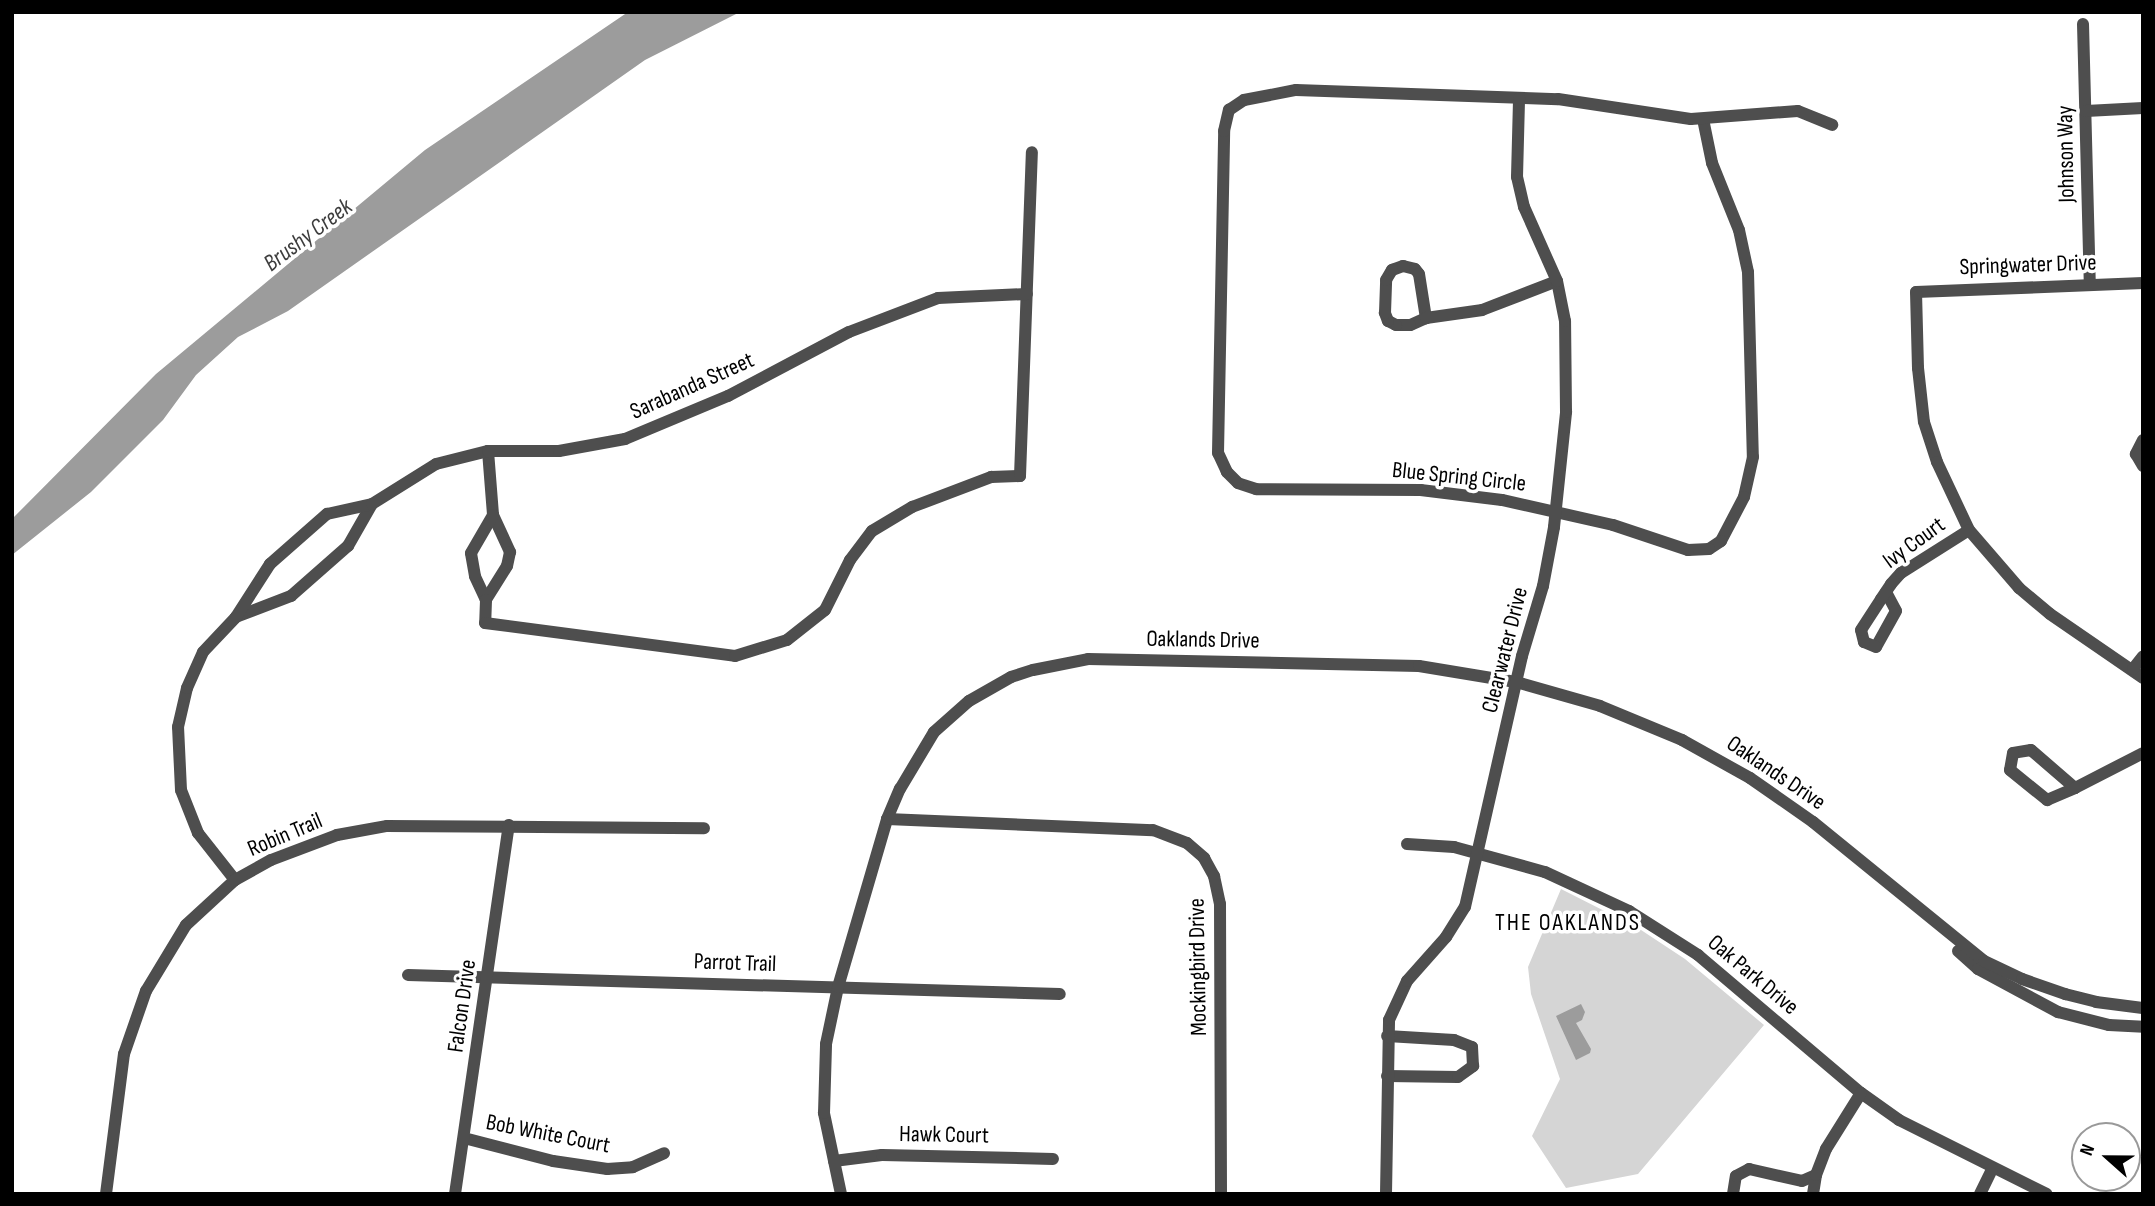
<!DOCTYPE html>
<style>
body{margin:0}
#map{position:relative;width:2155px;height:1206px;overflow:hidden;background:#fff;font-family:"Sofia Sans Condensed",sans-serif}
div>[style]{position:absolute}
.green>*{inset:0;background:#d5d5d5}
.water>*{inset:0;background:#9c9c9c}
.street>*{height:12px;margin:-6px;padding:0 6px;transform-origin:6px;border-radius:6px;background:#4e4e4e}
span{translate:-50% -50%;white-space:nowrap;text-align:center;line-height:1.15;-webkit-text-stroke:7px #fff;paint-order:stroke}
.street-label{font-size:23px;color:#000}
.water-label{font-size:24px;color:#3d3d3d;font-style:italic}
.neighbourhood-label{font-size:24px;color:#000;letter-spacing:2px}
.frame{position:absolute;inset:0;border:14px solid #000;pointer-events:none}
.north{position:absolute;left:2071px;top:1122px;width:70px;height:70px;box-sizing:border-box;background:#fff;border:2px solid #999;border-radius:50%;rotate:291deg;font-size:19px;font-weight:700;line-height:28px;text-align:center;color:#000}
.north::after{content:'';display:block;margin:auto;width:24px;height:32px;background:#000;clip-path:polygon(50% 0,100% 100%,50% 72%,0 100%)}
</style>
<div id="map">
<div class="green">
<i style="clip-path:polygon(1561px 889px,1638px 928px,1685px 959px,1764px 1025px,1638px 1174px,1566px 1188px,1532px 1136px,1560px 1079px,1531px 994px,1528px 967px)"></i>
</div>
<div class="water">
<i style="clip-path:polygon(628px 12px,740px 12px,645px 60px,288px 311px,238px 337px,196px 375px,163px 420px,91px 492px,12px 555px,12px 519px,156px 374px,425px 150px)"></i>
<i style="clip-path:polygon(1581px 1004px,1585px 1012px,1582px 1020px,1576px 1023px,1591px 1049px,1590px 1053px,1576px 1060px,1556px 1016px)"></i>
</div>
<div class="street">
<i style="left:2083px;top:24px;width:259px;rotate:88.5deg"></i>
<i style="left:2086px;top:111px;width:57px;rotate:-3deg"></i>
<i style="left:1703px;top:119px;width:45px;rotate:78.4deg"></i>
<i style="left:1712px;top:163px;width:72px;rotate:68.1deg"></i>
<i style="left:1739px;top:230px;width:43px;rotate:77.9deg"></i>
<i style="left:1748px;top:272px;width:185px;rotate:88.5deg"></i>
<i style="left:1753px;top:457px;width:41px;rotate:102.7deg"></i>
<i style="left:1744px;top:497px;width:50px;rotate:117.6deg"></i>
<i style="left:1721px;top:541px;width:14px;rotate:146deg"></i>
<i style="left:1709px;top:549px;width:21px;rotate:177deg"></i>
<i style="left:1688px;top:550px;width:79px;rotate:-161.6deg"></i>
<i style="left:1613px;top:525px;width:114px;rotate:-167.3deg"></i>
<i style="left:1502px;top:500px;width:82px;rotate:-173deg"></i>
<i style="left:1421px;top:490px;width:165px;rotate:-179.7deg"></i>
<i style="left:1256px;top:489px;width:19px;rotate:-162deg"></i>
<i style="left:1238px;top:483px;width:16px;rotate:-135deg"></i>
<i style="left:1227px;top:472px;width:21px;rotate:-115deg"></i>
<i style="left:1218px;top:453px;width:322px;rotate:-88.9deg"></i>
<i style="left:1224px;top:131px;width:22px;rotate:-77deg"></i>
<i style="left:1229px;top:110px;width:18px;rotate:-34deg"></i>
<i style="left:1244px;top:100px;width:53px;rotate:-10.9deg"></i>
<i style="left:1296px;top:90px;width:262px;rotate:2deg"></i>
<i style="left:1558px;top:99px;width:134px;rotate:8.6deg"></i>
<i style="left:1691px;top:119px;width:107px;rotate:-4.3deg"></i>
<i style="left:1798px;top:111px;width:37px;rotate:22deg"></i>
<i style="left:2143px;top:283px;width:227px;rotate:177.7deg"></i>
<i style="left:1916px;top:292px;width:76px;rotate:88.5deg"></i>
<i style="left:1918px;top:368px;width:54px;rotate:83.7deg"></i>
<i style="left:1924px;top:422px;width:42px;rotate:72deg"></i>
<i style="left:1937px;top:462px;width:75px;rotate:64.8deg"></i>
<i style="left:1969px;top:530px;width:77px;rotate:49.2deg"></i>
<i style="left:2019px;top:588px;width:40px;rotate:40deg"></i>
<i style="left:2050px;top:614px;width:113px;rotate:34.5deg"></i>
<i style="left:1426px;top:318px;width:17px;rotate:156deg"></i>
<i style="left:1410px;top:325px;width:14px;rotate:180deg"></i>
<i style="left:1396px;top:325px;width:9px;rotate:-153deg"></i>
<i style="left:1388px;top:321px;width:9px;rotate:-111deg"></i>
<i style="left:1385px;top:313px;width:33px;rotate:-88deg"></i>
<i style="left:1386px;top:280px;width:12px;rotate:-59deg"></i>
<i style="left:1392px;top:270px;width:12px;rotate:-20deg"></i>
<i style="left:1403px;top:266px;width:12px;rotate:14deg"></i>
<i style="left:1415px;top:269px;width:6px;rotate:51deg"></i>
<i style="left:1419px;top:274px;width:45px;rotate:81deg"></i>
<i style="left:1426px;top:318px;width:57px;rotate:-8.1deg"></i>
<i style="left:1482px;top:310px;width:80px;rotate:-21.1deg"></i>
<i style="left:2143px;top:440px;width:16px;rotate:117deg"></i>
<i style="left:2136px;top:454px;width:14px;rotate:60deg"></i>
<i style="left:488px;top:451px;width:64px;rotate:85.5deg"></i>
<i style="left:493px;top:515px;width:41px;rotate:65.3deg"></i>
<i style="left:510px;top:552px;width:14px;rotate:102deg"></i>
<i style="left:507px;top:566px;width:40px;rotate:122deg"></i>
<i style="left:486px;top:600px;width:26px;rotate:-115deg"></i>
<i style="left:475px;top:576px;width:23px;rotate:-100deg"></i>
<i style="left:471px;top:553px;width:44px;rotate:-59.9deg"></i>
<i style="left:1886px;top:592px;width:21px;rotate:62deg"></i>
<i style="left:1896px;top:611px;width:41px;rotate:119.1deg"></i>
<i style="left:1876px;top:647px;width:13px;rotate:-157deg"></i>
<i style="left:1864px;top:642px;width:12px;rotate:-104deg"></i>
<i style="left:1861px;top:630px;width:37px;rotate:-57deg"></i>
<i style="left:1881px;top:599px;width:18px;rotate:-56deg"></i>
<i style="left:1891px;top:584px;width:15px;rotate:-48deg"></i>
<i style="left:1901px;top:573px;width:80px;rotate:-32.3deg"></i>
<i style="left:486px;top:600px;width:23px;rotate:92deg"></i>
<i style="left:485px;top:623px;width:252px;rotate:7.5deg"></i>
<i style="left:735px;top:656px;width:54px;rotate:-17.1deg"></i>
<i style="left:787px;top:640px;width:48px;rotate:-38.3deg"></i>
<i style="left:825px;top:610px;width:56px;rotate:-63.4deg"></i>
<i style="left:850px;top:560px;width:36px;rotate:-53deg"></i>
<i style="left:872px;top:531px;width:47px;rotate:-31deg"></i>
<i style="left:912px;top:507px;width:85px;rotate:-20.8deg"></i>
<i style="left:991px;top:477px;width:29px;rotate:-2deg"></i>
<i style="left:1020px;top:476px;width:324px;rotate:-87.9deg"></i>
<i style="left:236px;top:617px;width:59px;rotate:-20.9deg"></i>
<i style="left:291px;top:596px;width:76px;rotate:-41.3deg"></i>
<i style="left:348px;top:546px;width:48px;rotate:-60.3deg"></i>
<i style="left:2133px;top:669px;width:16px;rotate:-52deg"></i>
<i style="left:2075px;top:788px;width:58px;rotate:-139.2deg"></i>
<i style="left:2031px;top:750px;width:18px;rotate:171deg"></i>
<i style="left:2013px;top:753px;width:17px;rotate:100deg"></i>
<i style="left:2010px;top:770px;width:48px;rotate:39deg"></i>
<i style="left:2047px;top:800px;width:30px;rotate:-23deg"></i>
<i style="left:2075px;top:788px;width:76px;rotate:-27.2deg"></i>
<i style="left:887px;top:819px;width:266px;rotate:2.4deg"></i>
<i style="left:1153px;top:830px;width:36px;rotate:21deg"></i>
<i style="left:1187px;top:843px;width:23px;rotate:41deg"></i>
<i style="left:1204px;top:858px;width:21px;rotate:61deg"></i>
<i style="left:1214px;top:876px;width:29px;rotate:78deg"></i>
<i style="left:1220px;top:904px;width:290px;rotate:89.8deg"></i>
<i style="left:1407px;top:844px;width:47px;rotate:3.7deg"></i>
<i style="left:1454px;top:847px;width:94px;rotate:15.4deg"></i>
<i style="left:1545px;top:872px;width:93px;rotate:24.9deg"></i>
<i style="left:1629px;top:911px;width:82px;rotate:32.5deg"></i>
<i style="left:1698px;top:955px;width:214px;rotate:40.3deg"></i>
<i style="left:1861px;top:1093px;width:47px;rotate:35.4deg"></i>
<i style="left:1899px;top:1120px;width:165px;rotate:26.6deg"></i>
<i style="left:235px;top:880px;width:60px;rotate:-128.2deg"></i>
<i style="left:198px;top:833px;width:46px;rotate:-111.6deg"></i>
<i style="left:181px;top:790px;width:63px;rotate:-92.7deg"></i>
<i style="left:178px;top:727px;width:40px;rotate:-77deg"></i>
<i style="left:187px;top:688px;width:39px;rotate:-66deg"></i>
<i style="left:203px;top:652px;width:48px;rotate:-46.7deg"></i>
<i style="left:236px;top:617px;width:63px;rotate:-57.3deg"></i>
<i style="left:270px;top:564px;width:76px;rotate:-41.3deg"></i>
<i style="left:327px;top:514px;width:46px;rotate:-12.5deg"></i>
<i style="left:372px;top:504px;width:75px;rotate:-32deg"></i>
<i style="left:436px;top:464px;width:54px;rotate:-14deg"></i>
<i style="left:488px;top:451px;width:71px"></i>
<i style="left:559px;top:451px;width:67px;rotate:-10.3deg"></i>
<i style="left:625px;top:439px;width:112px;rotate:-22.7deg"></i>
<i style="left:728px;top:396px;width:137px;rotate:-27.9deg"></i>
<i style="left:849px;top:332px;width:95px;rotate:-20.9deg"></i>
<i style="left:938px;top:298px;width:89px;rotate:-2.6deg"></i>
<i style="left:1958px;top:951px;width:27px;rotate:42deg"></i>
<i style="left:1978px;top:969px;width:91px;rotate:28.3deg"></i>
<i style="left:2058px;top:1012px;width:53px;rotate:14.3deg"></i>
<i style="left:2109px;top:1025px;width:34px;rotate:3deg"></i>
<i style="left:408px;top:975px;width:652px;rotate:1.67deg"></i>
<i style="left:1387px;top:1076px;width:71px;rotate:0.8deg"></i>
<i style="left:1458px;top:1077px;width:19px;rotate:-36deg"></i>
<i style="left:1473px;top:1066px;width:19px;rotate:-93deg"></i>
<i style="left:1472px;top:1047px;width:19px;rotate:-159deg"></i>
<i style="left:1454px;top:1040px;width:67px;rotate:-176.6deg"></i>
<i style="left:464px;top:1138px;width:92px;rotate:14.5deg"></i>
<i style="left:553px;top:1161px;width:55px;rotate:8.4deg"></i>
<i style="left:607px;top:1169px;width:26px;rotate:-4deg"></i>
<i style="left:633px;top:1167px;width:34px;rotate:-24deg"></i>
<i style="left:834px;top:1161px;width:48px;rotate:-7.1deg"></i>
<i style="left:882px;top:1155px;width:171px;rotate:1.3deg"></i>
<i style="left:106px;top:1194px;width:141px;rotate:-82.7deg"></i>
<i style="left:124px;top:1054px;width:67px;rotate:-70.8deg"></i>
<i style="left:146px;top:991px;width:77px;rotate:-58.8deg"></i>
<i style="left:186px;top:925px;width:67px;rotate:-42.6deg"></i>
<i style="left:235px;top:880px;width:41px;rotate:-29.1deg"></i>
<i style="left:271px;top:860px;width:71px;rotate:-20.7deg"></i>
<i style="left:337px;top:835px;width:51px;rotate:-10.2deg"></i>
<i style="left:387px;top:826px;width:317px;rotate:0.4deg"></i>
<i style="left:455px;top:1194px;width:373px;rotate:-81.7deg"></i>
<i style="left:841px;top:1194px;width:83px;rotate:-101.9deg"></i>
<i style="left:824px;top:1113px;width:69px;rotate:-88.3deg"></i>
<i style="left:826px;top:1044px;width:58px;rotate:-78.1deg"></i>
<i style="left:838px;top:987px;width:175px;rotate:-73.7deg"></i>
<i style="left:887px;top:819px;width:33px;rotate:-67deg"></i>
<i style="left:900px;top:789px;width:66px;rotate:-59.2deg"></i>
<i style="left:934px;top:732px;width:47px;rotate:-41.5deg"></i>
<i style="left:969px;top:701px;width:48px;rotate:-29.7deg"></i>
<i style="left:1011px;top:677px;width:23px;rotate:-18deg"></i>
<i style="left:1033px;top:670px;width:56px;rotate:-11.3deg"></i>
<i style="left:1088px;top:659px;width:331px;rotate:1.2deg"></i>
<i style="left:1419px;top:666px;width:98px;rotate:9.4deg"></i>
<i style="left:1516px;top:682px;width:87px;rotate:15.9deg"></i>
<i style="left:1600px;top:706px;width:89px;rotate:22.5deg"></i>
<i style="left:1682px;top:740px;width:78px;rotate:29.2deg"></i>
<i style="left:1750px;top:778px;width:77px;rotate:34.9deg"></i>
<i style="left:1813px;top:822px;width:220px;rotate:39.1deg"></i>
<i style="left:1984px;top:961px;width:42px;rotate:25.3deg"></i>
<i style="left:2022px;top:979px;width:46px;rotate:19.2deg"></i>
<i style="left:2065px;top:994px;width:32px;rotate:14deg"></i>
<i style="left:2096px;top:1002px;width:47px;rotate:7.3deg"></i>
<i style="left:1386px;top:1194px;width:174px;rotate:-89deg"></i>
<i style="left:1389px;top:1020px;width:43px;rotate:-65.2deg"></i>
<i style="left:1407px;top:981px;width:59px;rotate:-48.4deg"></i>
<i style="left:1446px;top:937px;width:36px;rotate:-58deg"></i>
<i style="left:1465px;top:907px;width:257px;rotate:-77.2deg"></i>
<i style="left:1522px;top:656px;width:73px;rotate:-73.3deg"></i>
<i style="left:1543px;top:586px;width:60px;rotate:-79.4deg"></i>
<i style="left:1554px;top:527px;width:116px;rotate:-84deg"></i>
<i style="left:1566px;top:412px;width:91px;rotate:-90.6deg"></i>
<i style="left:1565px;top:321px;width:41px;rotate:-101.3deg"></i>
<i style="left:1557px;top:281px;width:81px;rotate:-114deg"></i>
<i style="left:1524px;top:207px;width:31px;rotate:-103deg"></i>
<i style="left:1517px;top:177px;width:79px;rotate:-88.5deg"></i>
<i style="left:1733px;top:1194px;width:18px;rotate:-81deg"></i>
<i style="left:1736px;top:1176px;width:15px;rotate:-28deg"></i>
<i style="left:1749px;top:1169px;width:54px;rotate:12.8deg"></i>
<i style="left:1802px;top:1181px;width:15px;rotate:-23deg"></i>
<i style="left:1813px;top:1194px;width:19px;rotate:-81deg"></i>
<i style="left:1816px;top:1175px;width:28px;rotate:-69deg"></i>
<i style="left:1826px;top:1149px;width:66px;rotate:-58deg"></i>
<i style="left:1980px;top:1194px;width:28px;rotate:-64deg"></i>
</div>
<div class="street-label">
<span style="left:2066px;top:154px;rotate:-91deg">Johnson Way</span>
<span style="left:2028px;top:265px;rotate:-2deg">Springwater Drive</span>
<span style="left:692px;top:386px;rotate:-24deg">Sarabanda Street</span>
<span style="left:1459px;top:477px;rotate:6deg">Blue Spring Circle</span>
<span style="left:1914px;top:543px;rotate:-36deg">Ivy Court</span>
<span style="left:1203px;top:640px;rotate:1deg">Oaklands Drive</span>
<span style="left:1505px;top:650px;rotate:-76deg">Clearwater Drive</span>
<span style="left:1776px;top:773px;rotate:34deg">Oaklands Drive</span>
<span style="left:285px;top:835px;rotate:-23deg">Robin Trail</span>
<span style="left:735px;top:963px;rotate:2deg">Parrot Trail</span>
<span style="left:1198px;top:967px;rotate:-91deg">Mockingbird Drive</span>
<span style="left:1753px;top:975px;rotate:40deg">Oak Park Drive</span>
<span style="left:462px;top:1006px;rotate:-82deg">Falcon Drive</span>
<span style="left:548px;top:1134px;rotate:11deg">Bob White Court</span>
<span style="left:944px;top:1135px;rotate:1deg">Hawk Court</span>
</div>
<div class="water-label">
<span style="left:308px;top:235px;rotate:-37deg">Brushy Creek</span>
</div>
<div class="neighbourhood-label">
<span style="left:1568px;top:923px">THE OAKLANDS</span>
</div>
<div class="frame"></div>
<div class="north">N</div>
</div>
